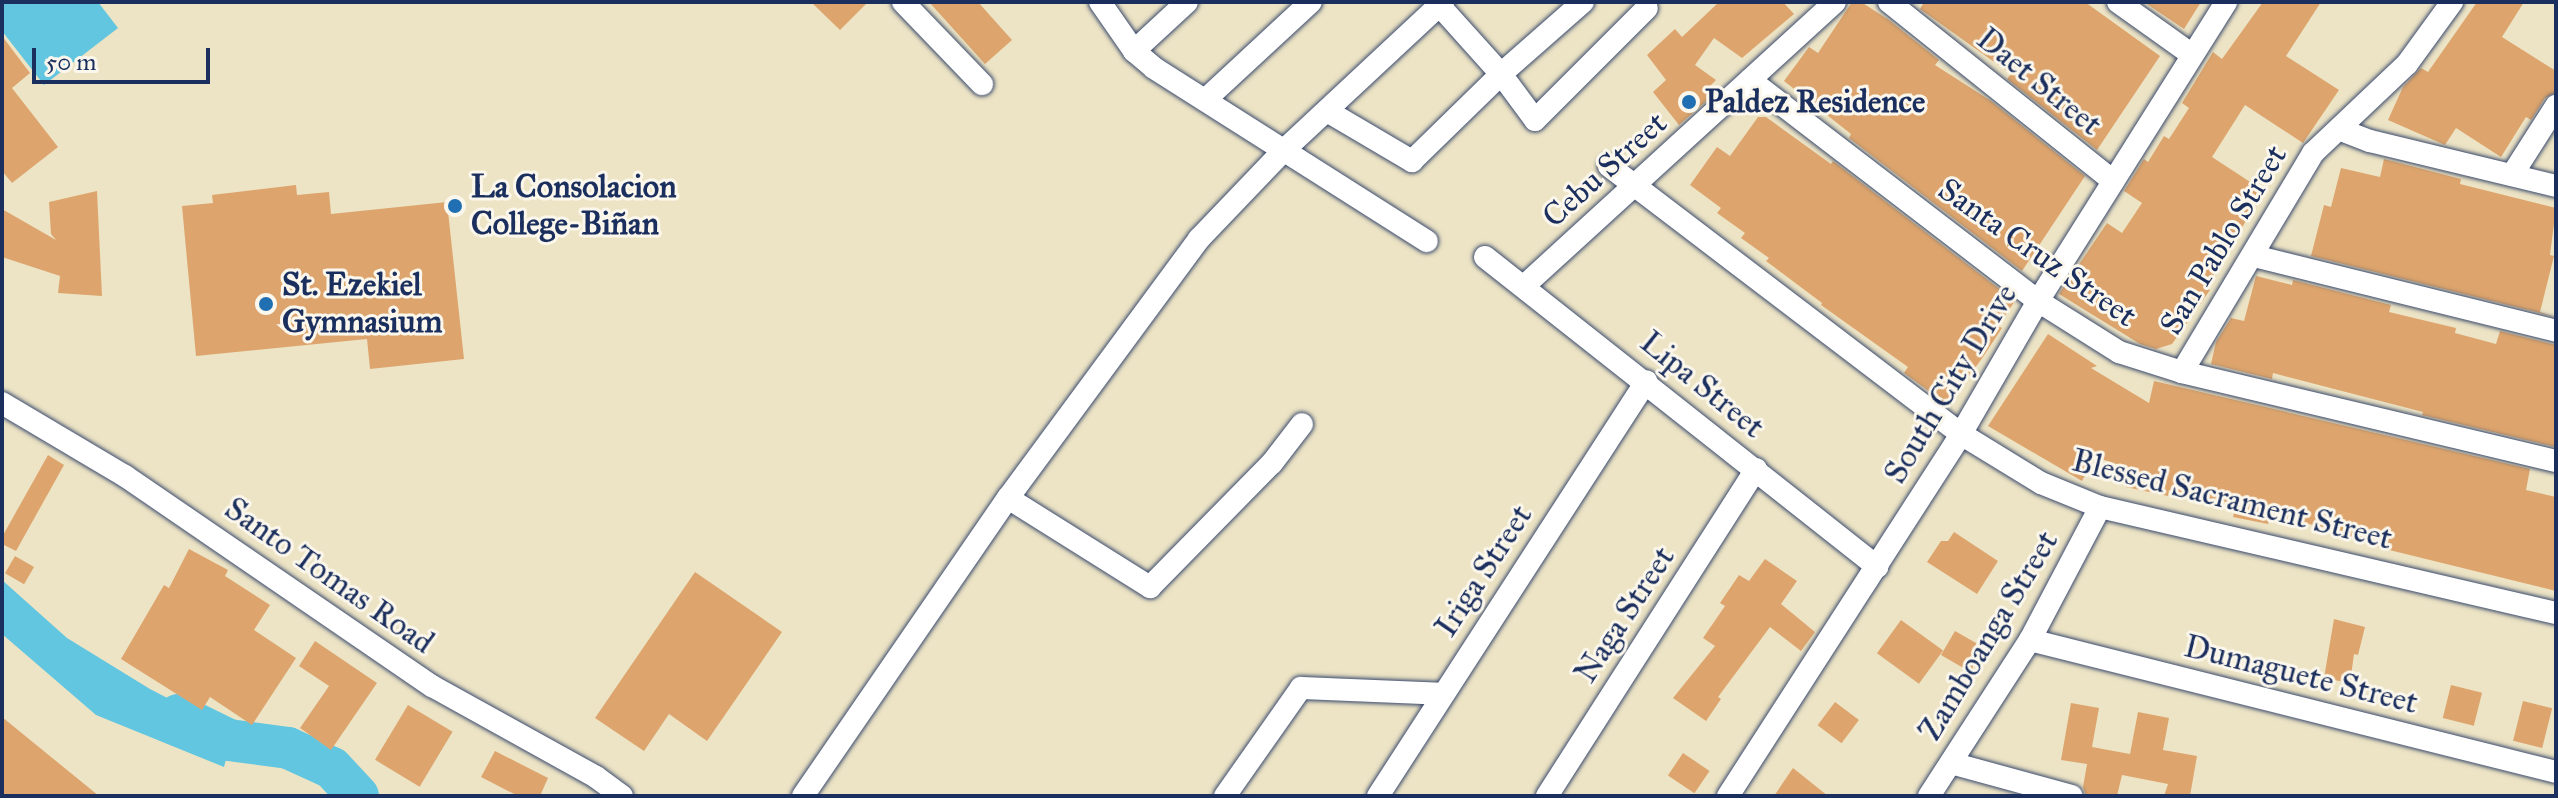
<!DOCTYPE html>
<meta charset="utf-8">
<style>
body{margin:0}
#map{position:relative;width:2558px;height:798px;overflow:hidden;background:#ede4c5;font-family:"IM FELL Great Primer",serif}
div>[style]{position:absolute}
.water>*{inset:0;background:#62c6e0}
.river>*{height:42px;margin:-21px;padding:0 21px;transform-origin:21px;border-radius:21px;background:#62c6e0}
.building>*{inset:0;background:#dda56d;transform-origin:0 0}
.roads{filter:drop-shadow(0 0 2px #3a4a6d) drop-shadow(0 0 2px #3a4a6d)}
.minor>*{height:22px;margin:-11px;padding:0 11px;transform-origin:11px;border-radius:11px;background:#fff}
.dots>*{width:22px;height:22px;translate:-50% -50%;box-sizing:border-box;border:4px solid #fbf7ec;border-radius:50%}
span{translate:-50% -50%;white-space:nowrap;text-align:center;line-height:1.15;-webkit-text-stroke:6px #fbf7ec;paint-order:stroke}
.street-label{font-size:32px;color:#1b2f5e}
.poi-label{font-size:32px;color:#1b2f5e;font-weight:700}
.left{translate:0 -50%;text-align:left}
.frame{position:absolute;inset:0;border:4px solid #1b2f5e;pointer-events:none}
.scale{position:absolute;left:32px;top:48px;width:178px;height:36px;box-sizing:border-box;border:4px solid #1b2f5e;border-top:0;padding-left:10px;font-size:24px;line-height:28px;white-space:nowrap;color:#1b2f5e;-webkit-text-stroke:6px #fbf7ec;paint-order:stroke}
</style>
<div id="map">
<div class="water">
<i style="clip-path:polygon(2px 2px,98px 2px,118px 28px,44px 85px,2px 31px)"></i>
<i style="clip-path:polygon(2px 580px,67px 638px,150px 689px,233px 732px,224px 767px,96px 715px,2px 634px)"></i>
</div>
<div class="river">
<i style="left:178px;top:715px;width:57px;rotate:26.1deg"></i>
<i style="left:229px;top:740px;width:60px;rotate:7.7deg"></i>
<i style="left:288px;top:748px;width:48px;rotate:24.4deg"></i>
<i style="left:332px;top:768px;width:38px;rotate:47deg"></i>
</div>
<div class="building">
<i style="clip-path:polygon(811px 2px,868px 2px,840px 30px)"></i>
<i style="clip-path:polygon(929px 2px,978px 2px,1012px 40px,985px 64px)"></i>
<i style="clip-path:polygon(1719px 2px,1783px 2px,1794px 14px,1742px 58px,1714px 38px,1695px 65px,1716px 80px,1707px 89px,1712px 96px,1679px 125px,1653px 92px,1666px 80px,1647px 55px,1675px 29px,1682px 37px)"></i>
<i style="clip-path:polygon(1852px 2px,1861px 2px,1889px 20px,1939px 60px,1935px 65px,1991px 101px,2085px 176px,2022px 271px,1849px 138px,1851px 134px,1784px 81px,1809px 47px,1818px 53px)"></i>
<i style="clip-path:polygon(1924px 2px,2085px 2px,2160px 56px,2097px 150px,2007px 79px,2011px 74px,1920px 9px)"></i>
<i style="clip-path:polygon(2144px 2px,2201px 2px,2184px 29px)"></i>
<i style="clip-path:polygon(2263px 2px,2321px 2px,2286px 56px,2339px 90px,2303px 143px,2245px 105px,2212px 157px,2264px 191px,2206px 287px,2210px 290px,2172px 344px,2156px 349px,2140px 344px,2059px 294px,2107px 223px,2122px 233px,2142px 203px,2124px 191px,2144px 159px,2148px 162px,2164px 136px,2169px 139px,2189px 108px,2182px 103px,2213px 52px,2222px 59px)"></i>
<i style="clip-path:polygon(2477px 2px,2524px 2px,2502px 37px,2556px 71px,2556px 92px,2545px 98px,2531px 120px,2526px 117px,2501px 157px,2456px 128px,2445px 145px,2388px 120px,2403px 87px,2421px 68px,2428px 72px)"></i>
<i style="clip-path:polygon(2px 36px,30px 73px,12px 88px,58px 147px,12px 183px,2px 171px)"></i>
<i style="clip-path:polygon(1758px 117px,1766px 117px,1831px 164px,1833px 161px,2015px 301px,1998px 326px,2002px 328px,1983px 357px,1948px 405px,1904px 373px,1908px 367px,1821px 305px,1822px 303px,1766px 261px,1769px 258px,1741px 238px,1745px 233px,1717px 213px,1721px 208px,1690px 185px,1717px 147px,1730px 156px)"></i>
<i style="clip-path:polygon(2384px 159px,2461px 179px,2460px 184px,2556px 208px,2550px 255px,2554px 256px,2540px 312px,2556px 317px,2311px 256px,2324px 205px,2331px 207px,2341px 168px,2380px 177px)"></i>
<i style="clip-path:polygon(296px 185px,297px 195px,329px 192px,331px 214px,447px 202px,464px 359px,370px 369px,367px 339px,196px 356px,182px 206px,213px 203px,212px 195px)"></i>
<i style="clip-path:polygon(97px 191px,102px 296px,58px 293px,60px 276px,2px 257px,2px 209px,56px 240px,51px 234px,49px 202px)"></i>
<i style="clip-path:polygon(2256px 276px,2292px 285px,2293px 280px,2391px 305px,2389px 312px,2456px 328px,2455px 333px,2496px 344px,2500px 331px,2556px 345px,2556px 447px,2422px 415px,2423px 412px,2273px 373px,2272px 379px,2211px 364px,2216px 342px,2231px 318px,2244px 321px)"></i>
<i style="clip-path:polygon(2048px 334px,2097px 366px,2091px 368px,2149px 403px,2154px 381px,2530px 469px,2526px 490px,2556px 497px,2556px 591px,2373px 546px,2373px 541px,2346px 536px,2347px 532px,2270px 516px,2268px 524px,2233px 517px,2236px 504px,2169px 490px,2168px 496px,2126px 487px,2129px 468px,2095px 457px,2082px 481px,1988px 426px)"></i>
<i style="clip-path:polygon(48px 455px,64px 465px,16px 551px,2px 544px,2px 537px)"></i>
<i style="clip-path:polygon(1954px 532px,1998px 561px,1977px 594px,1927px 562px,1941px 541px,1948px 541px)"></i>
<i style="clip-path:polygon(189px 549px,228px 570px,225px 576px,270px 605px,254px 630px,296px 658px,252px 725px,210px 697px,202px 710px,121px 659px,164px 585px,169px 588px)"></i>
<i style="left:15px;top:556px;width:22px;height:20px;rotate:30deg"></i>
<i style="clip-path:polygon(1765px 559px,1797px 581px,1781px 604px,1815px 632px,1801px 651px,1770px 627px,1718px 697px,1721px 699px,1706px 721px,1673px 698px,1715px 646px,1703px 638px,1725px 606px,1720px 603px,1739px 575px,1749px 581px)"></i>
<i style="clip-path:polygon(695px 572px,782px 632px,707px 741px,669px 714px,644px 751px,595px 718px)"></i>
<i style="clip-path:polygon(2334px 619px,2365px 627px,2358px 655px,2354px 654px,2350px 683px,2324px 678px)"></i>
<i style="left:1901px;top:620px;width:52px;height:41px;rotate:36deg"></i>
<i style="clip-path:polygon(1955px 631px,1976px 643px,1972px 673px,1941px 655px)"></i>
<i style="clip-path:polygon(315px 641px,377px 683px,331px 750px,300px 728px,329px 686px,299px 666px)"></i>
<i style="left:2451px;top:685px;width:32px;height:34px;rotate:14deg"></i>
<i style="left:2523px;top:701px;width:30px;height:41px;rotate:14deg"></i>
<i style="left:1835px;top:702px;width:30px;height:29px;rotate:37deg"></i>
<i style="clip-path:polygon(2071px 703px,2099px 708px,2092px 747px,2130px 754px,2138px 712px,2169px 718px,2163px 750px,2197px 756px,2190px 796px,2164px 796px,2168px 784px,2122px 775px,2117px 796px,2086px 796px,2083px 787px,2087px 764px,2061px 760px)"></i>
<i style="left:408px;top:705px;width:52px;height:64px;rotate:31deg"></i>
<i style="clip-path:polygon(2px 717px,99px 796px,2px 796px)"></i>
<i style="clip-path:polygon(495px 751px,548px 778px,540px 796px,518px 796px,481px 777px)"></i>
<i style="left:1683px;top:753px;width:32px;height:27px;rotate:34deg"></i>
<i style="clip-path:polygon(1793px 768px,1828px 796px,1774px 796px)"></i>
</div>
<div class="roads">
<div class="minor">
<i style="left:903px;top:2px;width:114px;rotate:46.1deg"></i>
<i style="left:1100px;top:2px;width:60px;rotate:55.2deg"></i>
<i style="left:1134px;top:51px;width:26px;rotate:40deg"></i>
<i style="left:1154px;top:68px;width:323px;rotate:32.4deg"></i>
<i style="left:1889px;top:2px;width:287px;rotate:38.6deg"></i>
<i style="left:2118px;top:2px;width:90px;rotate:35.5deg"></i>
<i style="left:1439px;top:5px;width:93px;rotate:48.1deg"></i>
<i style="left:1501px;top:74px;width:57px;rotate:53.5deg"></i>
<i style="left:1535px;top:120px;width:158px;rotate:-45deg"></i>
<i style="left:1134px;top:51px;width:72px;rotate:-42.8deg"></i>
<i style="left:1750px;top:80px;width:363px;rotate:37.5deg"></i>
<i style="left:2038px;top:301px;width:96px;rotate:32.2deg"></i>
<i style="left:2119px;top:352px;width:66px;rotate:17.6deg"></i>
<i style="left:2182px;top:372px;width:384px;rotate:13.4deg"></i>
<i style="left:1205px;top:100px;width:144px;rotate:-42.8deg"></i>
<i style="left:1327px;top:111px;width:99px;rotate:30.5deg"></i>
<i style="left:1412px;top:161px;width:124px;rotate:-44.3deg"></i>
<i style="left:1501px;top:74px;width:109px;rotate:-41.3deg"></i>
<i style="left:2341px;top:130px;width:31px;rotate:21deg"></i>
<i style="left:2370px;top:141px;width:191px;rotate:13.6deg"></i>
<i style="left:1609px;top:166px;width:442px;rotate:37.3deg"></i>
<i style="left:1961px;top:434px;width:94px;rotate:31.5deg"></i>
<i style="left:2041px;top:483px;width:64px;rotate:22.1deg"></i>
<i style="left:2100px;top:507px;width:468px;rotate:13.1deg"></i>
<i style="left:2512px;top:175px;width:82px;rotate:-57.5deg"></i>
<i style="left:2254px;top:256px;width:311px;rotate:13.9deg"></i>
<i style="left:1485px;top:257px;width:500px;rotate:38.3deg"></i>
<i style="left:1524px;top:286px;width:421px;rotate:-42.4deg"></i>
<i style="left:2182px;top:372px;width:255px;rotate:-59.1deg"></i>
<i style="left:2313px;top:153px;width:129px;rotate:-43.4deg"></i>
<i style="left:2407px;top:64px;width:77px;rotate:-54deg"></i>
<i style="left:2px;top:403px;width:143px;rotate:30.7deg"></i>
<i style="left:125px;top:476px;width:372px;rotate:34.4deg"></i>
<i style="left:432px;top:686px;width:188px;rotate:29deg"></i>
<i style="left:596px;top:777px;width:32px;rotate:36deg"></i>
<i style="left:1008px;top:498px;width:168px;rotate:32.1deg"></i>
<i style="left:1150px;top:587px;width:174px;rotate:-45.5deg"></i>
<i style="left:1272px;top:463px;width:49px;rotate:-52.4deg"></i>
<i style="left:2030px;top:640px;width:542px;rotate:14.09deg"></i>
<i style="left:1951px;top:763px;width:125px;rotate:15.3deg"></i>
<i style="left:803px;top:796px;width:362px;rotate:-55.5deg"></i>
<i style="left:1008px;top:498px;width:322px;rotate:-53.6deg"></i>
<i style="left:1199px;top:239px;width:122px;rotate:-46.3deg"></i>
<i style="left:1283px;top:151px;width:219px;rotate:-43deg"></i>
<i style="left:1225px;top:796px;width:132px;rotate:-54.9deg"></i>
<i style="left:1301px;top:688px;width:141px;rotate:2.4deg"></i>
<i style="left:1378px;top:796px;width:494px;rotate:-57.1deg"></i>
<i style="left:1547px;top:796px;width:388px;rotate:-57.4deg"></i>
<i style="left:1728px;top:796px;width:431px;rotate:-57.2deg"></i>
<i style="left:1961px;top:434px;width:154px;rotate:-59.9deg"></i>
<i style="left:2038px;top:301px;width:353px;rotate:-57.8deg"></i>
<i style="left:1929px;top:796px;width:186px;rotate:-57.1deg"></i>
<i style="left:2030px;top:640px;width:150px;rotate:-62.2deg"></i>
</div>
</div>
<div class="dots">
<i style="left:1689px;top:102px;background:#1f6fb2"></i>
<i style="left:455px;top:206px;background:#1f6fb2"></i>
<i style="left:266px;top:304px;background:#1f6fb2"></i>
</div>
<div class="street-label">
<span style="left:2039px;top:82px;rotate:39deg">Daet Street</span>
<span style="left:1605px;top:170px;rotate:-42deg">Cebu Street</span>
<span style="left:2224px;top:240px;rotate:-59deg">San Pablo Street</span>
<span style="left:2037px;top:253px;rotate:35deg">Santa Cruz Street</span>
<span style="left:1951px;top:384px;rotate:-59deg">South City Drive</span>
<span style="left:1702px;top:385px;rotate:39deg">Lipa Street</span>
<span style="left:2232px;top:500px;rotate:14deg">Blessed Sacrament Street</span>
<span style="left:1484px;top:571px;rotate:-57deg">Iriga Street</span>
<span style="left:329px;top:576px;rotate:35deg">Santo Tomas Road</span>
<span style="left:1625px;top:615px;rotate:-57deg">Naga Street</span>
<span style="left:1989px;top:636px;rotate:-59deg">Zamboanga Street</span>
<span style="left:2301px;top:675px;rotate:14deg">Dumaguete Street</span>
</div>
<div class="poi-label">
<span class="left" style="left:1705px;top:102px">Paldez Residence</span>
<span class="left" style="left:471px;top:206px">La Consolacion<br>College-Biñan</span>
<span class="left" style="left:282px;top:304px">St. Ezekiel<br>Gymnasium</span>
</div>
<div class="frame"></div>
<div class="scale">50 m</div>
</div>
